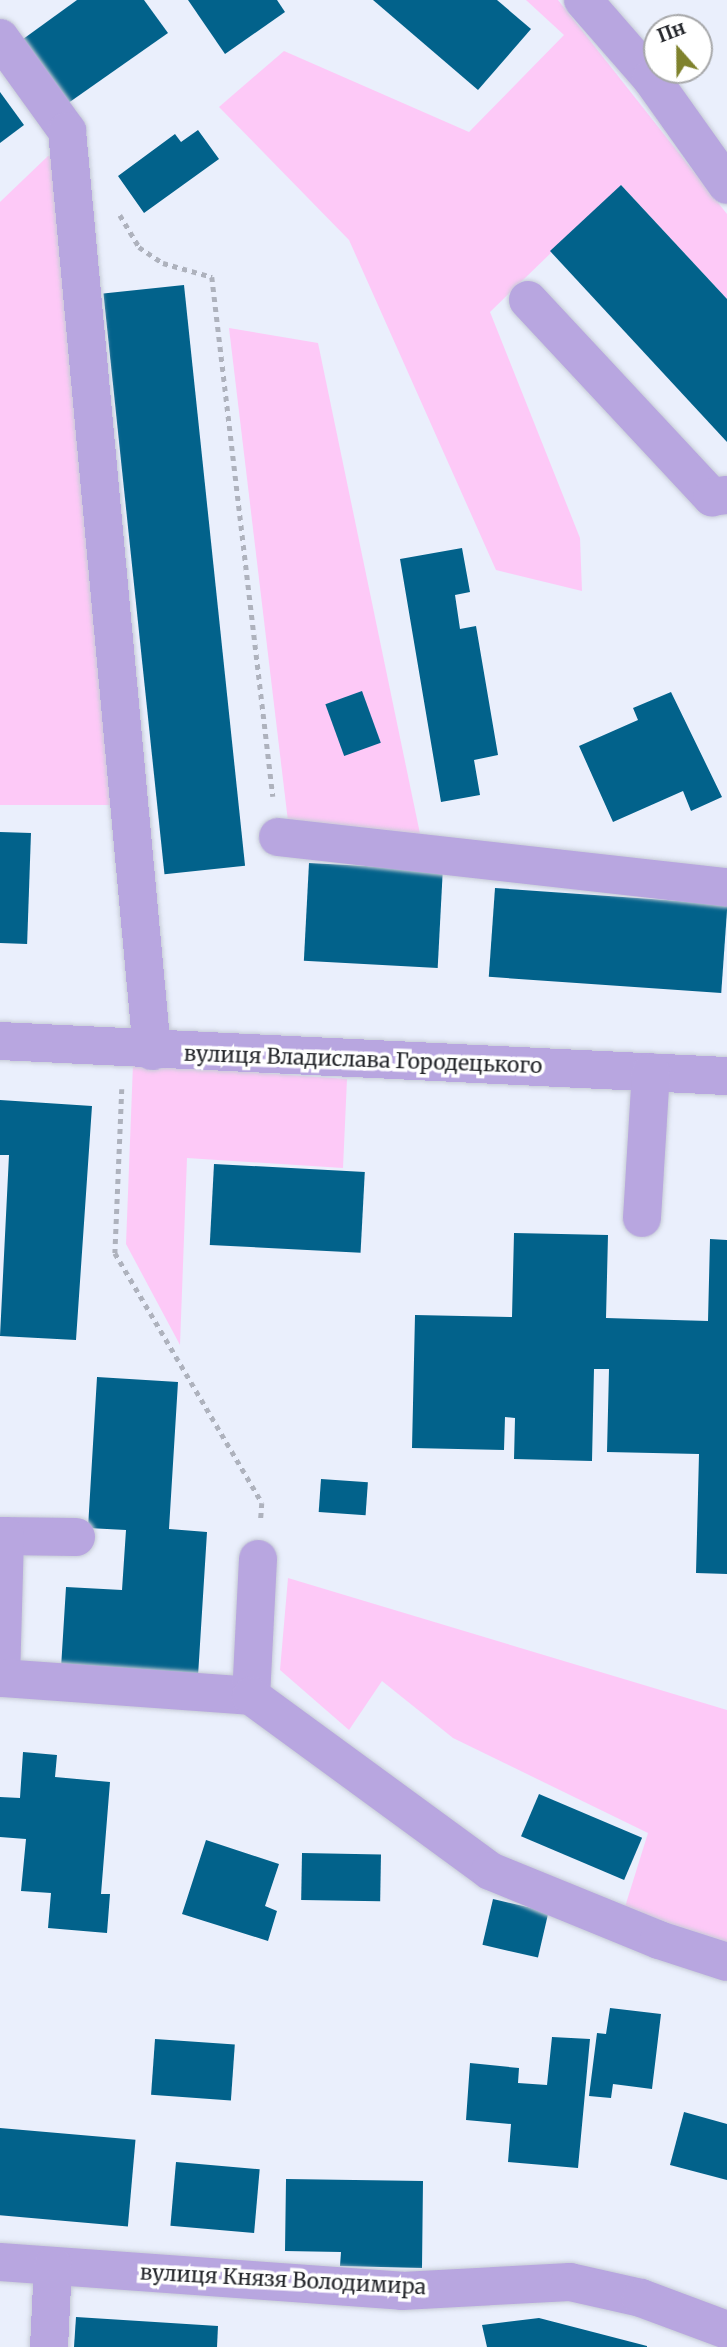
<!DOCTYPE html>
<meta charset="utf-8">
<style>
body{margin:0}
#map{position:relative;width:727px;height:2347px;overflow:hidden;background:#eaeffc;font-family:Merriweather,serif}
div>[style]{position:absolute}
.green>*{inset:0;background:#fdc9f7}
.building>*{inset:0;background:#02628b;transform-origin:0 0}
.path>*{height:4.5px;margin-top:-2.25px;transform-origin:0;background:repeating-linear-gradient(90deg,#aeb2bd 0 5px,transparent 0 10px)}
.roads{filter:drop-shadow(0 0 2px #c6cbd6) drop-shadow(0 0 2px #c6cbd6)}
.minor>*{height:38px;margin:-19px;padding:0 19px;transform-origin:19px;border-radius:19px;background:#b8a6e0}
span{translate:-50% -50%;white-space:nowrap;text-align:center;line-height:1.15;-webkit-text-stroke:7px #fff;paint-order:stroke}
.street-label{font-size:21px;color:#24262b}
.north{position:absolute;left:643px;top:14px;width:70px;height:70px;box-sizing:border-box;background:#fff;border:2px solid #a7a8aa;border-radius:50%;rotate:339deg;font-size:19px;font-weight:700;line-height:28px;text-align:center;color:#24262b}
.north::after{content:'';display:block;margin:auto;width:24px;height:32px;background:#7f822d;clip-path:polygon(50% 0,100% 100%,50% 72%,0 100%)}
</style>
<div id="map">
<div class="green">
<i style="clip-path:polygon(526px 0,558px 0,727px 214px,727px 299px,621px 185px,490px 312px,580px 538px,582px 591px,496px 570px,349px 240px,219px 107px,284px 51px,469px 132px,564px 35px)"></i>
<i style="clip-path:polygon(48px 156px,70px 158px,129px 805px,0 805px,0 202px)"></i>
<i style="clip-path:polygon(229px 328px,318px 343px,424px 853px,290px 838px)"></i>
<i style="clip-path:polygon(133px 1064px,347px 1079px,343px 1168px,187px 1158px,180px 1345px,126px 1244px)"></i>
<i style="clip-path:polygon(288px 1578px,727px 1710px,727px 1949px,624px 1910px,648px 1833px,453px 1738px,382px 1681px,349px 1730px,280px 1670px)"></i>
</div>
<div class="building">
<i style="clip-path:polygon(77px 0,144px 0,168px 33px,64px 106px,19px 42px)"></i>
<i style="clip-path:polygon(188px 0,277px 0,285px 12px,225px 54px)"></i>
<i style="clip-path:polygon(373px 0,497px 0,531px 29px,478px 90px)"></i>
<i style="clip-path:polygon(0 92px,24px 125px,0 143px)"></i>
<i style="clip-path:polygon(198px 130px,219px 159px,144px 213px,118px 176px,175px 134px,181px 142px)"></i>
<i style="clip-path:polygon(621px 185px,727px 299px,727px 442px,550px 251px)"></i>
<i style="left:184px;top:285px;width:584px;height:81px;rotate:84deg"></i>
<i style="clip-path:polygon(462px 548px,470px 592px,455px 595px,460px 629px,476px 626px,498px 755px,474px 760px,480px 795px,441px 802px,400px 559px)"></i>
<i style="left:362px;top:691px;width:55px;height:39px;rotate:70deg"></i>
<i style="clip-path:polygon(671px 692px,722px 797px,691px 811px,683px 791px,613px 822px,579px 746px,638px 720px,633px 708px)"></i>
<i style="left:0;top:832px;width:31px;height:111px;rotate:2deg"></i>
<i style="left:309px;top:863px;width:134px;height:98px;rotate:3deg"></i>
<i style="left:495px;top:888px;width:233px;height:89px;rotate:4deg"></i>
<i style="clip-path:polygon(0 1100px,92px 1106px,76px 1340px,0 1336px,9px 1155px,0 1155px)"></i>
<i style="left:214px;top:1164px;width:151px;height:81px;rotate:3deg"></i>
<i style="clip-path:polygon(514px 1233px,608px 1235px,606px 1318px,708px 1321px,710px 1239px,727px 1240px,727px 1574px,696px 1573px,699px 1454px,607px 1452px,609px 1369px,594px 1369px,592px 1461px,514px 1459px,515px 1418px,505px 1417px,504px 1450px,412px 1448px,415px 1315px,512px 1317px)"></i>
<i style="clip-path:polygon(97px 1377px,178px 1382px,169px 1529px,207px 1532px,198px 1676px,61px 1668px,66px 1587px,122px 1590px,126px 1530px,88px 1528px)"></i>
<i style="left:321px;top:1479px;width:47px;height:33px;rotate:4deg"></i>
<i style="clip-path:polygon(23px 1752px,57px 1755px,55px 1777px,110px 1782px,101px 1894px,110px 1894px,107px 1933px,48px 1928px,51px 1893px,21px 1891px,26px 1839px,0 1837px,0 1797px,20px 1798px)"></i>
<i style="left:539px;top:1794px;width:112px;height:46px;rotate:23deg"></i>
<i style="clip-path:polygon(206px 1840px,279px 1864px,265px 1906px,277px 1911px,268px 1941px,182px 1914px)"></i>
<i style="left:302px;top:1853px;width:79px;height:47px;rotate:1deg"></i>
<i style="left:493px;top:1899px;width:57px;height:47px;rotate:13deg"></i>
<i style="clip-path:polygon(610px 2008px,661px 2014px,652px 2089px,613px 2084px,611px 2098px,589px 2096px,597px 2033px,606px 2034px)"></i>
<i style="clip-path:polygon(552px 2037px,590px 2039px,578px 2168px,508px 2162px,511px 2124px,466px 2120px,470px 2063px,519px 2068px,518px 2083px,547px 2085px)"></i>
<i style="left:155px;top:2039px;width:80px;height:56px;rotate:4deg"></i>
<i style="clip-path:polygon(684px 2112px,727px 2124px,727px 2180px,670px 2165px)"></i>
<i style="left:0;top:2128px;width:136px;height:87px;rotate:5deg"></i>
<i style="left:176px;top:2162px;width:84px;height:64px;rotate:5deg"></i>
<i style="clip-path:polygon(286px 2179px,423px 2181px,422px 2268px,340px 2266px,341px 2252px,285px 2251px)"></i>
<i style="clip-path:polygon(76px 2317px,218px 2326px,217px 2347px,74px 2347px)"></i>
<i style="clip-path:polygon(539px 2318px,647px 2346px,647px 2347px,487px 2347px,482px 2325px)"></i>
</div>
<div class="path">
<i style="left:120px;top:215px;width:37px;rotate:59deg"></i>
<i style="left:139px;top:247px;width:29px;rotate:34deg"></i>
<i style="left:163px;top:263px;width:51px;rotate:15.9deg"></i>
<i style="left:212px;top:277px;width:523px;rotate:83.3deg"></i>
<i style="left:122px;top:1089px;width:164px;rotate:92.4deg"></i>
<i style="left:115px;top:1253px;width:290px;rotate:59.5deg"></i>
<i style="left:262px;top:1503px;width:16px;rotate:94deg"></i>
</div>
<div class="roads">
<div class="minor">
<i style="left:583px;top:0;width:103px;rotate:48.9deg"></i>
<i style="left:651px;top:78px;width:131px;rotate:54.6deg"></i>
<i style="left:0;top:38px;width:115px;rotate:54.2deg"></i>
<i style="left:67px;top:131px;width:924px;rotate:84.72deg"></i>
<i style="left:528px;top:300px;width:270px;rotate:47deg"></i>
<i style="left:712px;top:497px;width:15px;rotate:-8deg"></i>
<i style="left:278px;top:837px;width:452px;rotate:6.4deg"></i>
<i style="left:0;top:1041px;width:728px;rotate:2.76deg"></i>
<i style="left:642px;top:1218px;width:146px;rotate:-86.5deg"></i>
<i style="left:0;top:1536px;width:76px;rotate:0.8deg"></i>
<i style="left:5px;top:1536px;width:142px;rotate:91.6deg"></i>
<i style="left:1px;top:1678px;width:251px;rotate:4.1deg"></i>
<i style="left:258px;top:1559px;width:137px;rotate:92.9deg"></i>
<i style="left:251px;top:1696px;width:296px;rotate:36.2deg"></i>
<i style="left:490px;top:1871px;width:183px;rotate:22.2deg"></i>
<i style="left:659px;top:1940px;width:71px;rotate:17.9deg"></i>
<i style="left:0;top:2262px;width:403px;rotate:4.1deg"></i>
<i style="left:402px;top:2291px;width:168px;rotate:-3.1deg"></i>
<i style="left:570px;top:2282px;width:73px;rotate:12.7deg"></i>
<i style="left:641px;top:2298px;width:92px;rotate:20.4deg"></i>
<i style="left:49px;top:2347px;width:81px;rotate:-87.2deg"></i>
</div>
</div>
<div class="street-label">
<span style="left:363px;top:1060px;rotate:2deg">вулиця Владислава Городецького</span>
<span style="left:283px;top:2280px;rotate:3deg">вулиця Князя Володимира</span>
</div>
<div class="north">Пн</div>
</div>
